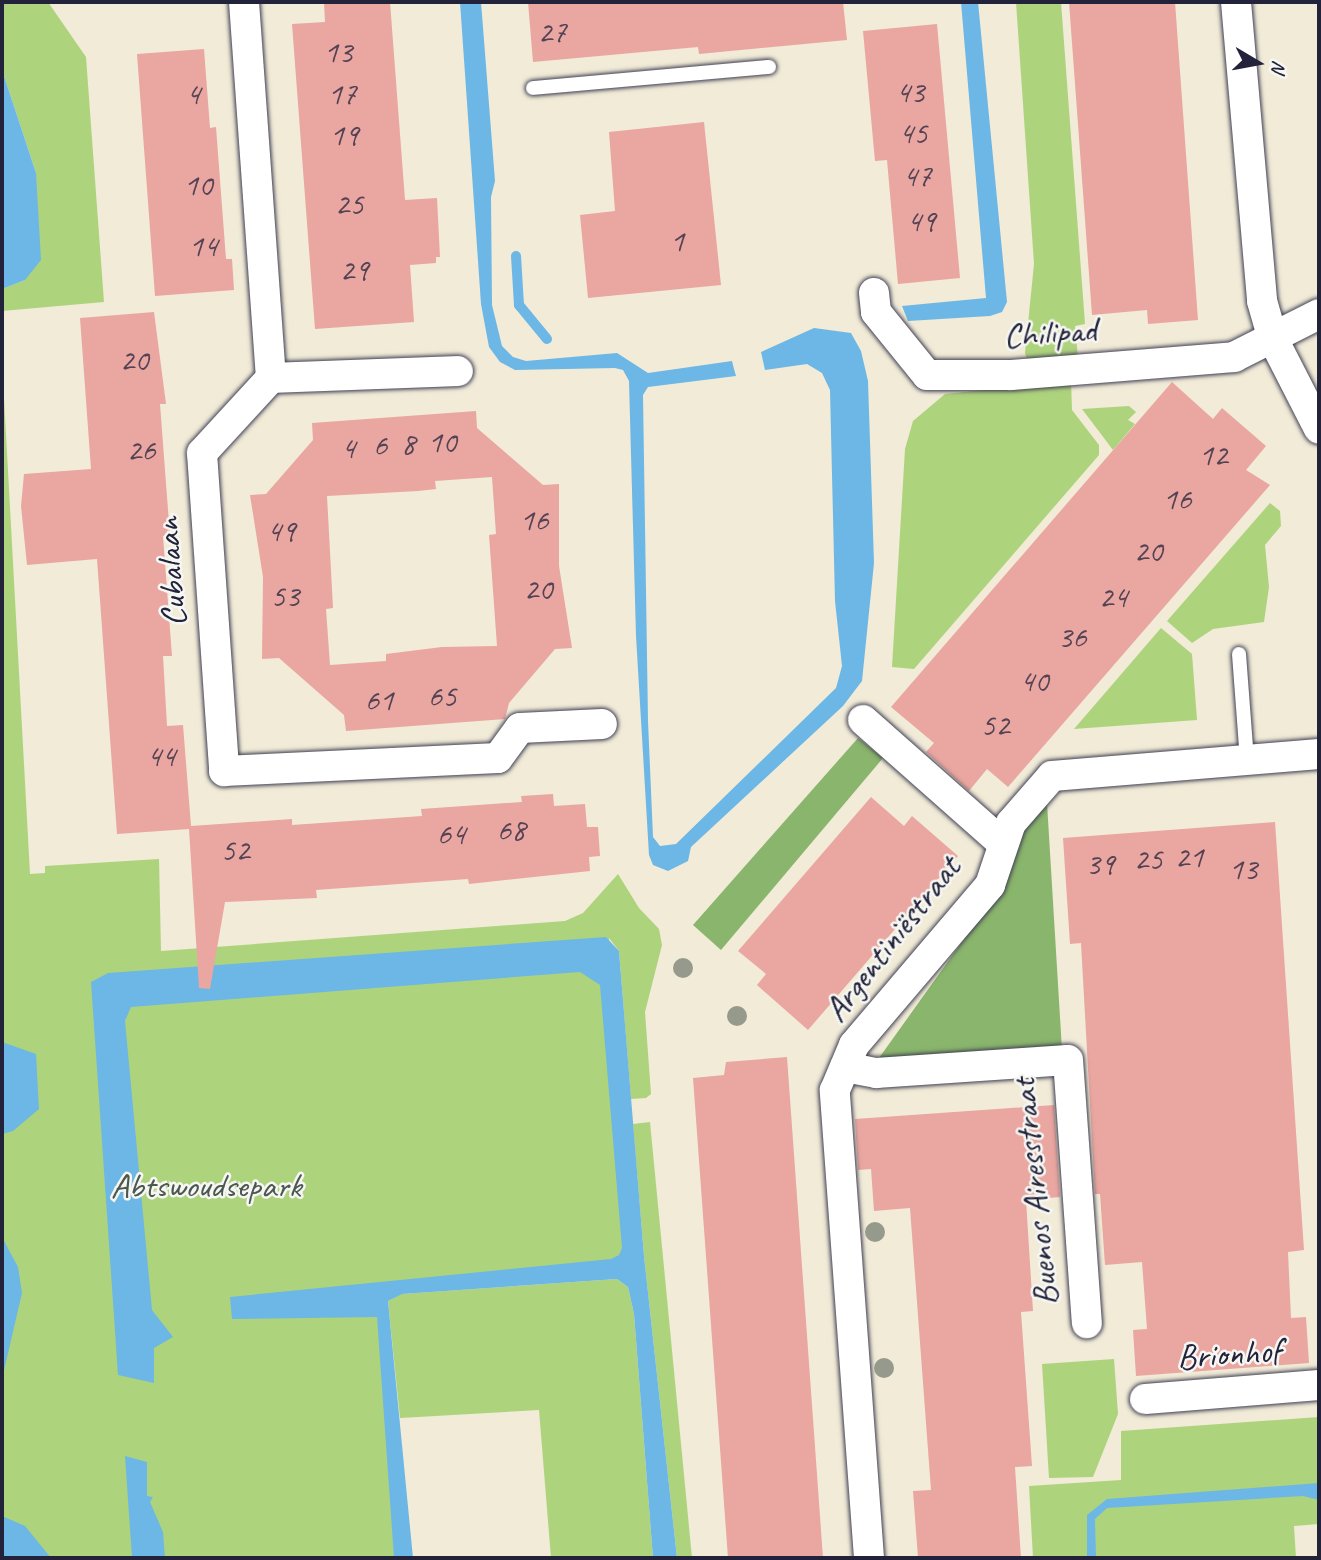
<!DOCTYPE html>
<meta charset="utf-8">
<style>
body{margin:0}
#map{position:relative;width:1321px;height:1560px;overflow:hidden;background:#f1ebd8;font-family:Caveat,sans-serif}
div>[style]{position:absolute}
.green>*{inset:0;background:#aed37d}
.forest>*{inset:0;background:#8ab56c}
.water>*{inset:0;background:#6cb7e5}
.stream>*{height:10px;margin:-5px;padding:0 5px;transform-origin:5px;border-radius:5px;background:#6cb7e5}
.building>*{inset:0;background:#eaa6a0}
.roads{filter:drop-shadow(0 0 2px #414053) drop-shadow(0 0 2px #414053)}
.lane>*{height:14px;margin:-7px;padding:0 7px;transform-origin:7px;border-radius:7px;background:#fff}
.street>*{height:30px;margin:-15px;padding:0 15px;transform-origin:15px;border-radius:15px;background:#fff}
.trees>*{width:20px;height:20px;margin:-10px;border-radius:50%;background:#969a8d}
span{translate:-50% -50%;white-space:nowrap;text-align:center;line-height:1.15;-webkit-text-stroke:5px #f6f6f2;paint-order:stroke}
.number-label{font-size:32px;color:#544354}
.number-label span{-webkit-text-stroke-width:0}
.street-label{font-size:35px;color:#22223b}
.park-label{font-size:35px;color:#4c574f}
.frame{position:absolute;inset:0;border:4px solid #22223b;pointer-events:none}
.north{position:absolute;left:1223px;top:28px;width:70px;height:70px;-webkit-text-stroke:5px #f6f6f2;paint-order:stroke;rotate:100deg;font-size:19px;font-weight:700;line-height:28px;text-align:center;color:#22223b}
.north::after{content:'';display:block;margin:auto;width:24px;height:32px;background:#22223b;clip-path:polygon(50% 0,100% 100%,50% 72%,0 100%)}
</style>
<div id="map">
<div class="green">
<i style="clip-path:polygon(2px 2px,48px 2px,86px 57px,104px 302px,2px 311px,2px 289px,25px 280px,36px 173px,2px 70px)"></i>
<i style="clip-path:polygon(1016px 2px,1061px 2px,1085px 324px,1075px 326px,1078px 358px,1027px 360px,1025px 353px,1034px 264px)"></i>
<i style="clip-path:polygon(2px 361px,30px 874px,45px 873px,45px 866px,159px 859px,161px 951px,565px 921px,583px 913px,618px 874px,639px 908px,659px 929px,662px 945px,645px 1012px,651px 1094px,646px 1098px,631px 1099px,619px 951px,609px 938px,635px 1261px,381px 1289px,403px 1558px,2px 1558px)"></i>
<i style="clip-path:polygon(1071px 381px,1072px 410px,1099px 445px,1099px 455px,914px 669px,892px 667px,905px 449px,913px 421px,945px 394px)"></i>
<i style="clip-path:polygon(1129px 406px,1136px 412px,1128px 420px,1135px 424px,1113px 450px,1082px 409px)"></i>
<i style="clip-path:polygon(1270px 503px,1280px 511px,1281px 526px,1265px 545px,1269px 587px,1264px 622px,1213px 629px,1192px 643px,1167px 621px)"></i>
<i style="clip-path:polygon(1161px 628px,1192px 654px,1197px 720px,1074px 729px)"></i>
<i style="clip-path:polygon(650px 1122px,692px 1558px,677px 1558px,644px 1256px,633px 1124px)"></i>
<i style="clip-path:polygon(617px 1279px,628px 1287px,634px 1314px,653px 1558px,551px 1558px,539px 1410px,400px 1418px,388px 1301px,401px 1294px)"></i>
<i style="clip-path:polygon(1114px 1359px,1118px 1414px,1093px 1477px,1049px 1478px,1042px 1364px)"></i>
<i style="clip-path:polygon(1319px 1417px,1319px 1524px,1294px 1526px,1296px 1558px,1033px 1558px,1029px 1486px,1121px 1480px,1121px 1431px)"></i>
</div>
<div class="forest">
<i style="clip-path:polygon(858px 738px,883px 758px,721px 950px,693px 925px)"></i>
<i style="clip-path:polygon(1047px 803px,1062px 1050px,879px 1058px,1007px 879px,1016px 830px)"></i>
</div>
<div class="water">
<i style="clip-path:polygon(460px 2px,481px 2px,495px 181px,491px 197px,492px 305px,502px 346px,513px 357px,526px 361px,617px 353px,648px 373px,732px 361px,734px 369px,736px 376px,648px 387px,643px 395px,648px 721px,653px 837px,660px 846px,676px 844px,836px 688px,842px 666px,835px 601px,830px 390px,822px 373px,807px 364px,765px 370px,761px 352px,814px 328px,851px 333px,861px 351px,868px 381px,874px 563px,862px 681px,843px 706px,691px 847px,688px 861px,668px 871px,653px 865px,649px 855px,636px 636px,629px 381px,623px 370px,615px 368px,515px 370px,500px 362px,489px 347px,481px 304px)"></i>
<i style="clip-path:polygon(961px 2px,978px 2px,1007px 302px,1002px 312px,990px 316px,908px 321px,902px 306px,986px 298px)"></i>
<i style="clip-path:polygon(2px 70px,36px 173px,41px 260px,25px 280px,2px 289px)"></i>
<i style="clip-path:polygon(606px 937px,619px 951px,644px 1256px,677px 1558px,653px 1558px,634px 1314px,628px 1287px,617px 1279px,402px 1294px,388px 1301px,413px 1558px,394px 1558px,377px 1317px,232px 1319px,230px 1297px,611px 1259px,619px 1255px,622px 1248px,600px 985px,580px 972px,131px 1007px,125px 1021px,152px 1310px,173px 1337px,154px 1348px,154px 1383px,118px 1375px,91px 982px,108px 973px)"></i>
<i style="clip-path:polygon(2px 1042px,36px 1054px,39px 1109px,13px 1131px,2px 1134px)"></i>
<i style="clip-path:polygon(2px 1237px,18px 1267px,22px 1293px,2px 1379px)"></i>
<i style="clip-path:polygon(125px 1456px,147px 1462px,147px 1496px,153px 1497px,150px 1502px,163px 1532px,165px 1558px,132px 1558px)"></i>
<i style="clip-path:polygon(1319px 1483px,1319px 1500px,1303px 1496px,1107px 1508px,1095px 1519px,1096px 1558px,1087px 1558px,1087px 1515px,1107px 1499px)"></i>
<i style="clip-path:polygon(2px 1516px,25px 1526px,51px 1558px,2px 1558px)"></i>
</div>
<div class="stream">
<i style="left:516px;top:256px;width:49px;rotate:86.5deg"></i>
<i style="left:519px;top:305px;width:44px;rotate:50.5deg"></i>
</div>
<div class="building">
<i style="clip-path:polygon(324px 2px,390px 2px,405px 200px,437px 198px,440px 257px,436px 257px,436px 263px,410px 265px,414px 322px,315px 329px,292px 24px,325px 22px)"></i>
<i style="clip-path:polygon(528px 2px,843px 2px,847px 40px,699px 54px,698px 47px,533px 62px)"></i>
<i style="clip-path:polygon(1069px 2px,1175px 2px,1198px 320px,1148px 324px,1147px 310px,1092px 315px)"></i>
<i style="clip-path:polygon(937px 24px,960px 278px,898px 284px,887px 160px,875px 161px,863px 31px)"></i>
<i style="clip-path:polygon(204px 49px,210px 128px,216px 127px,226px 259px,232px 259px,234px 290px,155px 296px,137px 54px)"></i>
<i style="clip-path:polygon(704px 122px,721px 285px,588px 298px,580px 215px,615px 211px,609px 132px)"></i>
<i style="clip-path:polygon(154px 312px,166px 404px,160px 404px,170px 536px,163px 536px,172px 656px,163px 656px,167px 726px,183px 725px,191px 826px,292px 819px,292px 825px,422px 816px,421px 809px,522px 802px,521px 796px,553px 794px,554px 806px,585px 804px,587px 827px,598px 827px,600px 856px,589px 857px,590px 871px,469px 884px,468px 879px,316px 890px,317px 898px,225px 902px,210px 989px,199px 988px,189px 829px,117px 834px,97px 559px,27px 565px,21px 506px,24px 474px,91px 469px,80px 318px)"></i>
<i style="clip-path:polygon(1172px 382px,1213px 419px,1222px 408px,1266px 446px,1246px 470px,1270px 485px,1008px 787px,987px 769px,969px 791px,926px 752px,934px 743px,891px 707px)"></i>
<i style="clip-path:polygon(evenodd,476px 411px,477px 428px,543px 485px,559px 484px,559px 566px,572px 648px,555px 649px,509px 703px,505px 719px,346px 731px,344px 715px,279px 658px,262px 659px,263px 577px,250px 495px,266px 494px,313px 440px,312px 423px,476px 411px,492px 477px,496px 534px,489px 535px,497px 646px,442px 647px,386px 654px,386px 661px,330px 665px,326px 609px,333px 608px,327px 496px,418px 491px,436px 489px,435px 481px,492px 477px)"></i>
<i style="clip-path:polygon(871px 797px,904px 826px,912px 816px,958px 856px,808px 1030px,757px 985px,766px 974px,738px 951px)"></i>
<i style="clip-path:polygon(1275px 822px,1304px 1250px,1288px 1252px,1291px 1318px,1306px 1317px,1309px 1363px,1136px 1376px,1133px 1330px,1147px 1329px,1142px 1262px,1105px 1265px,1100px 1194px,1095px 1194px,1081px 943px,1070px 944px,1063px 838px)"></i>
<i style="clip-path:polygon(787px 1057px,823px 1558px,728px 1558px,693px 1078px,724px 1075px,726px 1062px)"></i>
<i style="clip-path:polygon(1054px 1105px,1060px 1197px,1026px 1200px,1033px 1311px,1021px 1312px,1032px 1466px,1015px 1467px,1021px 1558px,918px 1558px,913px 1491px,931px 1490px,910px 1208px,874px 1211px,871px 1169px,858px 1170px,855px 1119px)"></i>
</div>
<div class="roads">
<div class="lane">
<i style="left:533px;top:88px;width:237px;rotate:-5.1deg"></i>
<i style="left:1239px;top:654px;width:107px;rotate:85.7deg"></i>
</div>
<div class="street">
<i style="left:244px;top:2px;width:377px;rotate:85.9deg"></i>
<i style="left:271px;top:378px;width:102px;rotate:132.6deg"></i>
<i style="left:202px;top:453px;width:319px;rotate:86deg"></i>
<i style="left:224px;top:771px;width:274px;rotate:-2.7deg"></i>
<i style="left:498px;top:758px;width:37px;rotate:-54deg"></i>
<i style="left:520px;top:728px;width:82px;rotate:-2.8deg"></i>
<i style="left:1236px;top:2px;width:300px;rotate:85deg"></i>
<i style="left:1262px;top:301px;width:37px;rotate:74deg"></i>
<i style="left:1272px;top:337px;width:103px;rotate:62.9deg"></i>
<i style="left:874px;top:293px;width:19px;rotate:84deg"></i>
<i style="left:876px;top:312px;width:81px;rotate:51deg"></i>
<i style="left:927px;top:375px;width:84px"></i>
<i style="left:1011px;top:375px;width:224px;rotate:-4.6deg"></i>
<i style="left:1234px;top:357px;width:95px;rotate:-26.8deg"></i>
<i style="left:271px;top:378px;width:187px;rotate:-2.1deg"></i>
<i style="left:863px;top:720px;width:187px;rotate:41.5deg"></i>
<i style="left:845px;top:1067px;width:32px;rotate:11deg"></i>
<i style="left:876px;top:1073px;width:192px;rotate:-3.9deg"></i>
<i style="left:1068px;top:1060px;width:264px;rotate:85.9deg"></i>
<i style="left:1145px;top:1399px;width:175px;rotate:-4.6deg"></i>
<i style="left:869px;top:1558px;width:469px;rotate:-94.2deg"></i>
<i style="left:835px;top:1090px;width:49px;rotate:-67.1deg"></i>
<i style="left:854px;top:1045px;width:210px;rotate:-49.6deg"></i>
<i style="left:990px;top:885px;width:65px;rotate:-71.3deg"></i>
<i style="left:1011px;top:823px;width:62px;rotate:-48.9deg"></i>
<i style="left:1052px;top:776px;width:268px;rotate:-4.7deg"></i>
</div>
</div>
<div class="trees">
<i style="left:683px;top:968px"></i>
<i style="left:737px;top:1016px"></i>
<i style="left:875px;top:1232px"></i>
<i style="left:884px;top:1368px"></i>
</div>
<div class="number-label">
<span style="left:552px;top:32px">27</span>
<span style="left:338px;top:52px">13</span>
<span style="left:910px;top:92px">43</span>
<span style="left:193px;top:94px">4</span>
<span style="left:342px;top:94px">17</span>
<span style="left:913px;top:133px">45</span>
<span style="left:344px;top:135px">19</span>
<span style="left:917px;top:176px">47</span>
<span style="left:198px;top:185px">10</span>
<span style="left:349px;top:204px">25</span>
<span style="left:921px;top:221px">49</span>
<span style="left:677px;top:241px">1</span>
<span style="left:203px;top:246px">14</span>
<span style="left:354px;top:270px">29</span>
<span style="left:134px;top:360px">20</span>
<span style="left:442px;top:442px">10</span>
<span style="left:408px;top:444px">8</span>
<span style="left:380px;top:445px">6</span>
<span style="left:348px;top:448px">4</span>
<span style="left:141px;top:450px">26</span>
<span style="left:1213px;top:455px">12</span>
<span style="left:1177px;top:499px">16</span>
<span style="left:534px;top:520px">16</span>
<span style="left:281px;top:531px">49</span>
<span style="left:1148px;top:551px">20</span>
<span style="left:538px;top:589px">20</span>
<span style="left:285px;top:596px">53</span>
<span style="left:1113px;top:597px">24</span>
<span style="left:1072px;top:637px">36</span>
<span style="left:1034px;top:681px">40</span>
<span style="left:442px;top:696px">65</span>
<span style="left:379px;top:700px">61</span>
<span style="left:995px;top:725px">52</span>
<span style="left:161px;top:756px">44</span>
<span style="left:511px;top:830px">68</span>
<span style="left:451px;top:834px">64</span>
<span style="left:235px;top:850px">52</span>
<span style="left:1189px;top:857px">21</span>
<span style="left:1148px;top:859px">25</span>
<span style="left:1100px;top:864px">39</span>
<span style="left:1243px;top:869px">13</span>
</div>
<div class="street-label">
<span style="left:1050px;top:333px;rotate:-4deg">Chilipad</span>
<span style="left:171px;top:572px;rotate:-94deg">Cubalaan</span>
<span style="left:892px;top:939px;rotate:-52deg">Argentiniëstraat</span>
<span style="left:1035px;top:1192px;rotate:-96deg">Buenos Airesstraat</span>
<span style="left:1229px;top:1354px;rotate:-4deg">Brionhof</span>
</div>
<div class="park-label">
<span style="left:206px;top:1186px">Abtswoudsepark</span>
</div>
<div class="frame"></div>
<div class="north">N</div>
</div>
